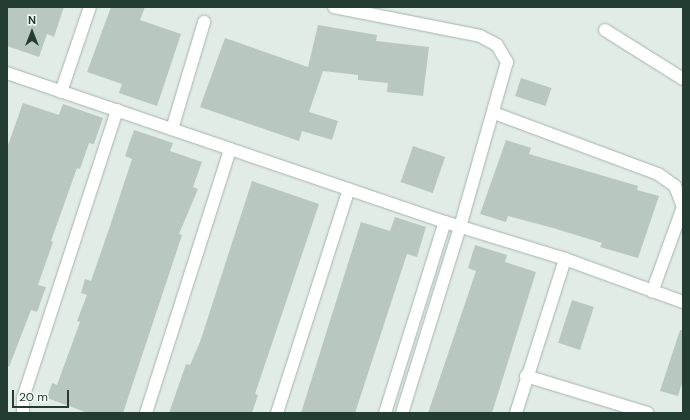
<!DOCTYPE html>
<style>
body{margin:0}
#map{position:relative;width:690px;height:420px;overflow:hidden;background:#e2ece7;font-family:"DM Sans",sans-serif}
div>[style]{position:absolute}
.building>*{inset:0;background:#b8c7bf;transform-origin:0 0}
.roads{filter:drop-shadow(0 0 1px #a5b4ad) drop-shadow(0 0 1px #a5b4ad)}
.minor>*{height:12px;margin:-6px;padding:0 6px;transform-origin:6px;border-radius:6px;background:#fff}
span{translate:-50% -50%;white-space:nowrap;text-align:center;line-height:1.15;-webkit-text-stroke:3.5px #f3f9f5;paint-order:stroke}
.frame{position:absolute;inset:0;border:8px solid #233d33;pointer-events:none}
.north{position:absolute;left:12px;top:12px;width:40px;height:40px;-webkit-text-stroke:3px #f3f9f5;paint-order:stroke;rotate:0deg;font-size:11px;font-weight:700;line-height:16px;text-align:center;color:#233d33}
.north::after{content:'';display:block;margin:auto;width:14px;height:18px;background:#233d33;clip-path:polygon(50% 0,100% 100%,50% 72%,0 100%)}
.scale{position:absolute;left:12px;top:390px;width:57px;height:18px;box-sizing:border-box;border:2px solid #233d33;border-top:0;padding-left:5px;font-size:12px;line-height:14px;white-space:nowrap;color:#233d33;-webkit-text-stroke:3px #f3f9f5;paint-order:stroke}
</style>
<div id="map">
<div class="building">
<i style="clip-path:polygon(7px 7px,64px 7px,54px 37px,47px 34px,39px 57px,7px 46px)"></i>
<i style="clip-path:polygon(111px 7px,145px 7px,140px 20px,181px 34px,157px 106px,119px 93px,122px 84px,87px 72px)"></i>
<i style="clip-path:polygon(318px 25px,377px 35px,376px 41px,429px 47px,423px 96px,387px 92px,388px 83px,358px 80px,358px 75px,323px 71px,309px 112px,338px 121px,332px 140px,302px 131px,299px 141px,200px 107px,225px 38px,308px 67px)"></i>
<i style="left:521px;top:78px;width:32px;height:19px;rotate:18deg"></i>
<i style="clip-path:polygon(23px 103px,59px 115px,63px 104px,103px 118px,94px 144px,89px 143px,80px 169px,77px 168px,51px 241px,53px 242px,38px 285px,46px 287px,37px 312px,31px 310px,9px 367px,7px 366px,7px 148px)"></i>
<i style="clip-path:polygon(134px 130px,173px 143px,170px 151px,202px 162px,193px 187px,198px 189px,179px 234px,182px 235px,123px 413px,88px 413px,47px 398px,52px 383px,57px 385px,80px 322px,77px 321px,87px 295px,81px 293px,85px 279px,91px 281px,109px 229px,132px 159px,125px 156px)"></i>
<i style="clip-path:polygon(506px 140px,531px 148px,529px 154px,638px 186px,637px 190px,659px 196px,638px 258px,600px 247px,602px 243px,553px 228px,508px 216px,506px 222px,480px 214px)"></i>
<i style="left:413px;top:146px;width:34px;height:38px;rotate:19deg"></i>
<i style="clip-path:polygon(252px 181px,319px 204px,255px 394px,258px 395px,252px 413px,169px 413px,186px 364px,190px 365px,200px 342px)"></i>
<i style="clip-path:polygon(395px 217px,426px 227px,417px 257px,407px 254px,355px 413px,301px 413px,361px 222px,390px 231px)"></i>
<i style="clip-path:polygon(475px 245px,507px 255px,505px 262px,536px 272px,492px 413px,428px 413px,476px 271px,468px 268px)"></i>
<i style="left:572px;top:300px;width:23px;height:45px;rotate:18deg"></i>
<i style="clip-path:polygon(680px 330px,683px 330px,683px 380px,678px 396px,660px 391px)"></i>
</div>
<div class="roads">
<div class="minor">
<i style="left:334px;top:7px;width:149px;rotate:11.2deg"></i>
<i style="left:480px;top:36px;width:19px;rotate:28deg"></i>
<i style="left:497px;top:45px;width:20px;rotate:60deg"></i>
<i style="left:507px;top:62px;width:172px;rotate:105.9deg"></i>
<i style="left:460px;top:227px;width:195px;rotate:107.3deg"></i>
<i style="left:605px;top:30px;width:92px;rotate:32.1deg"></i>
<i style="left:7px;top:73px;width:463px;rotate:18.8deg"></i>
<i style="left:445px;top:222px;width:126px;rotate:17.1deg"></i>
<i style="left:565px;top:259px;width:126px;rotate:20deg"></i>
<i style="left:61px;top:92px;width:90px;rotate:-71.2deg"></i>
<i style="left:494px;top:113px;width:175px;rotate:20.4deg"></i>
<i style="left:658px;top:174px;width:21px;rotate:35deg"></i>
<i style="left:675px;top:186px;width:22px;rotate:69deg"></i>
<i style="left:683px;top:207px;width:90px;rotate:110deg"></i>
<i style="left:172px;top:129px;width:112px;rotate:-73.3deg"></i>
<i style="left:526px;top:376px;width:127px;rotate:16.9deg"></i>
<i style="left:23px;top:413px;width:15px;rotate:-90deg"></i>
<i style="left:23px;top:398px;width:303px;rotate:-71.9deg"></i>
<i style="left:146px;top:413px;width:277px;rotate:-72.3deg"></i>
<i style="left:277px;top:413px;width:235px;rotate:-72.2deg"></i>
<i style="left:385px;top:413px;width:200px;rotate:-72.6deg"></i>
<i style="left:516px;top:413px;width:162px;rotate:-72.3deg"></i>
</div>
</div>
<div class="frame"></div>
<div class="north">N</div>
<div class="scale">20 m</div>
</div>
